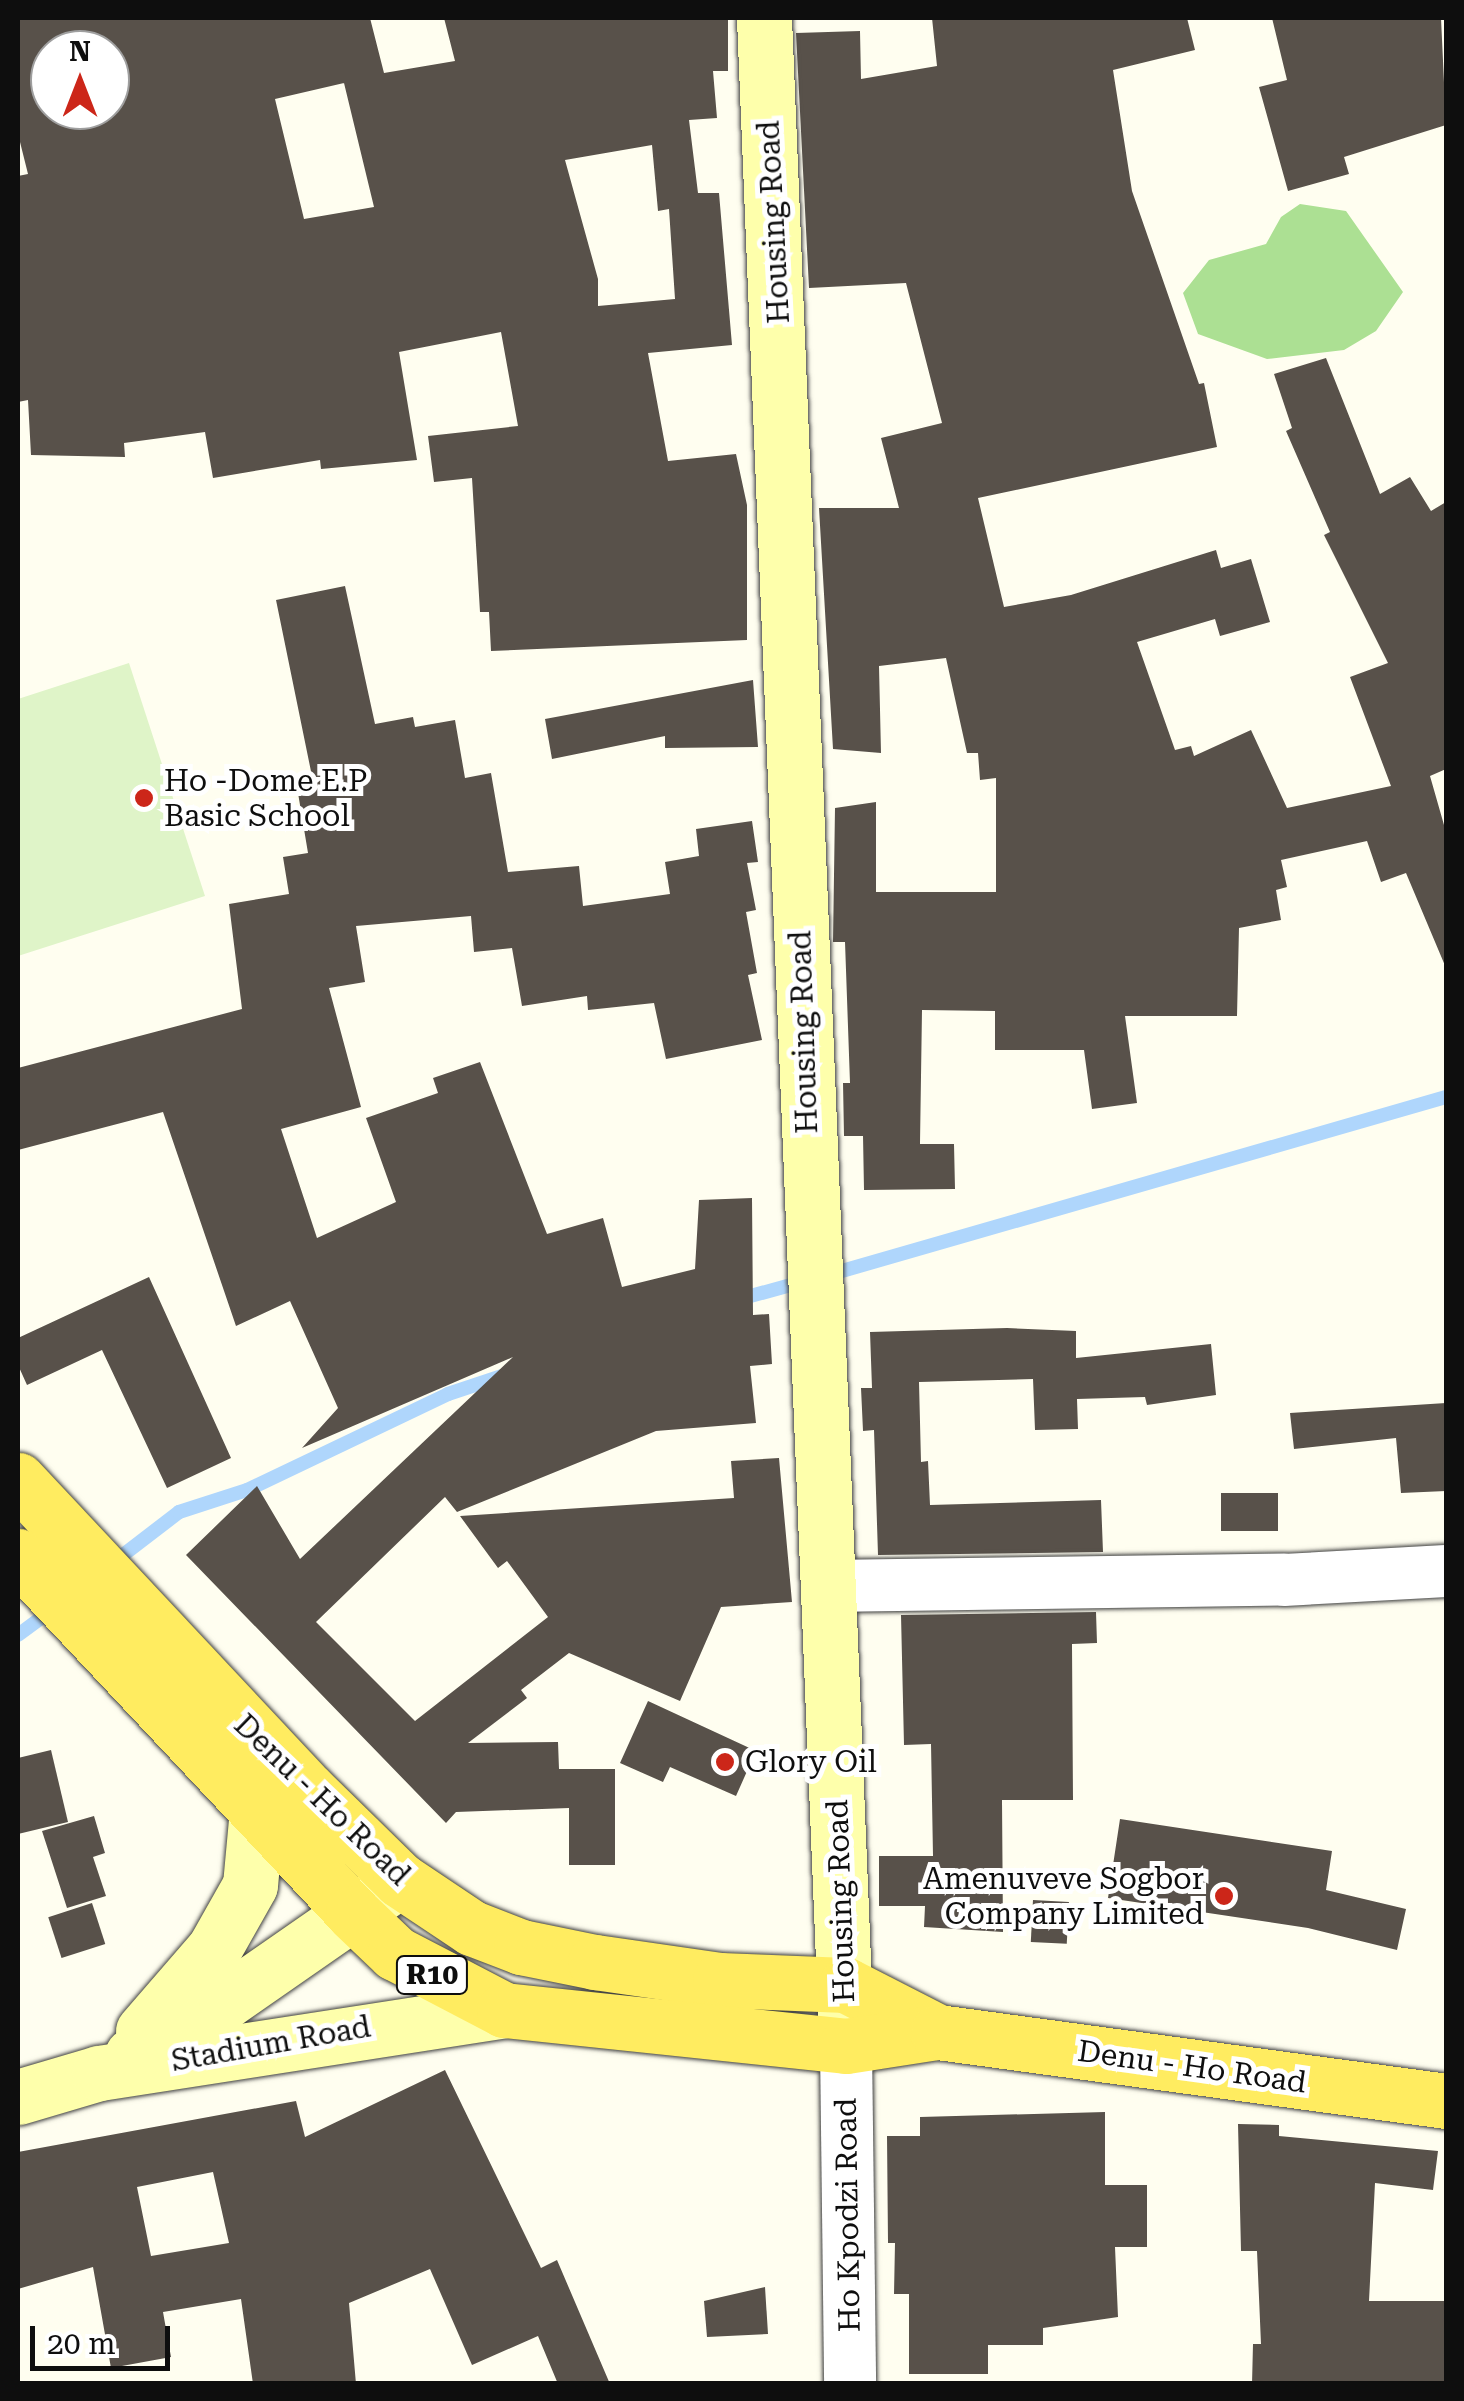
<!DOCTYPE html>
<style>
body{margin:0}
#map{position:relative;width:1464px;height:2401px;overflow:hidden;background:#fffef0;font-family:"Roboto Serif",serif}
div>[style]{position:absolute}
.forest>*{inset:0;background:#ace093}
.pitch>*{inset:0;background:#dff4c8}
.stream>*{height:14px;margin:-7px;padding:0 7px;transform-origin:7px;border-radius:7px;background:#afd6fc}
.building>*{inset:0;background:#58514a;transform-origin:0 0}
.roads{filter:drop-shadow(0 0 2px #414141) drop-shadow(0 0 2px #414141)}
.street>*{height:52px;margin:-26px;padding:0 26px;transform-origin:26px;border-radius:26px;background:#fff}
.secondary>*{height:55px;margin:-27.5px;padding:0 27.5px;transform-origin:27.5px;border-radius:27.5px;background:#feffab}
.primary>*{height:55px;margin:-27.5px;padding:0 27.5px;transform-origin:27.5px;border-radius:27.5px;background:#ffec60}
.dots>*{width:28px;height:28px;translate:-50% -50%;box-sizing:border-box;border:5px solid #fff;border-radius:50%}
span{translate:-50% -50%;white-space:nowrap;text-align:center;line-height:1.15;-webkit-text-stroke:10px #fff;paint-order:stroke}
.shield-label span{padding:2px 8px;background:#fff;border:2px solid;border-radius:8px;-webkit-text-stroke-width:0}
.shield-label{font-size:28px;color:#0e0e0e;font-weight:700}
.street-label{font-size:30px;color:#0e0e0e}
.poi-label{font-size:30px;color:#0e0e0e}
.left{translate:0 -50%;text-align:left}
.right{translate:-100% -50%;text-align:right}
.frame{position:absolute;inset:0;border:20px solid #0e0e0e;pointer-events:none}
.north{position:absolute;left:30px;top:30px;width:100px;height:100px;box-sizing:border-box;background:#fff;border:2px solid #9f9f9f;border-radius:50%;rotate:0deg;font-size:28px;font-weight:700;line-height:40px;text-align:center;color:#0e0e0e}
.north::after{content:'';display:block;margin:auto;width:35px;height:45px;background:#cc2619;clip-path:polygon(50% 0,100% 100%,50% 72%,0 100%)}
.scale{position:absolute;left:30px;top:2326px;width:140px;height:45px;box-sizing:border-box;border:5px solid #0e0e0e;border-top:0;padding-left:12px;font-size:30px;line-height:35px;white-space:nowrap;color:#0e0e0e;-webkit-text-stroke:8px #fff;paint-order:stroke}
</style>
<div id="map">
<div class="forest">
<i style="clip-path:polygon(1300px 204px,1346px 211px,1403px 292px,1376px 331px,1344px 350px,1267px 359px,1198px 334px,1183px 293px,1209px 260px,1266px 244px,1281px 217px)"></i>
</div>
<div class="pitch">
<i style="clip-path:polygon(129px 663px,205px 896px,18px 956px,18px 699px)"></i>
</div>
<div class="stream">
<i style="left:828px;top:1275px;width:643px;rotate:-16.07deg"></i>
<i style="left:736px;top:1300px;width:68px;rotate:-15.3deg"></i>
<i style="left:110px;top:1565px;width:87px;rotate:-37.5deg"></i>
<i style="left:179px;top:1512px;width:71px;rotate:-17.9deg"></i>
<i style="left:247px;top:1490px;width:223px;rotate:-25.5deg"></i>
<i style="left:448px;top:1394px;width:57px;rotate:-18.4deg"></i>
<i style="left:18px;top:1635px;width:44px;rotate:-36.6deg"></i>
</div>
<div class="building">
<i style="clip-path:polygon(evenodd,18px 18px,370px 18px,384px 73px,455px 61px,444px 18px,728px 18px,728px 71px,713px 71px,717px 118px,689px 120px,698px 193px,719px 193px,732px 345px,648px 353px,668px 461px,736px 454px,747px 505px,747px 640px,491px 651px,489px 612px,480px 612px,472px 478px,434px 482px,428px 436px,518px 426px,501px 332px,399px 352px,417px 460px,321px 469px,320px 460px,213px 478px,205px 432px,124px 443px,125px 457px,31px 455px,28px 400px,18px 402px,18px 176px,28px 174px,18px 134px,18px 18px,50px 50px,110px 50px,110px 110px,50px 110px,50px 50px,18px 18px,344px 83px,374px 207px,304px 219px,275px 99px,344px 83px,18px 18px,652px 145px,658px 211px,669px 209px,675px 299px,598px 306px,598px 279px,565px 160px,652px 145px)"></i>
<i style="clip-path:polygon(932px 18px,1187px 18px,1195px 50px,1113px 70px,1132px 191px,1199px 384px,1204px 383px,1217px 447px,978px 498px,1004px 607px,1071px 595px,1216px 550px,1221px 568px,1251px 559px,1270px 622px,1220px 636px,1215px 619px,1137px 642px,1175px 750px,1191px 746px,1194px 756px,1251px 730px,1287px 808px,1391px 786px,1350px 677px,1388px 663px,1324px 535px,1330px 532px,1286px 431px,1292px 428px,1274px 374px,1326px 358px,1380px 494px,1410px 477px,1431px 511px,1446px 502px,1446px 769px,1430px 776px,1446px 832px,1446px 968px,1406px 873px,1381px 882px,1367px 841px,1281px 860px,1287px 887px,1276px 890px,1281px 920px,1239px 928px,1237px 1016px,1125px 1016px,1137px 1103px,1092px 1109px,1084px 1050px,995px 1050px,995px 1011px,922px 1010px,920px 1144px,954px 1144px,955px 1189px,864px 1190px,863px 1136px,844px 1136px,843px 1083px,850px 1083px,845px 942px,833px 942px,835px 808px,876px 802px,876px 892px,996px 892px,996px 778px,980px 780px,978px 753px,967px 753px,946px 658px,879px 666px,881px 753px,833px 749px,819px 508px,899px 508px,881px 438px,942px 423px,906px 283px,809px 288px,796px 33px,860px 31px,861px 79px,937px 66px)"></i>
<i style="clip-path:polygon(1272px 18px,1441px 18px,1446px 125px,1344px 157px,1349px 174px,1288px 191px,1259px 87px,1287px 80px)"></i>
<i style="clip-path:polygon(345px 586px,375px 724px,413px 717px,415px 727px,455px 720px,465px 778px,491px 773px,508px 872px,579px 866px,583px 906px,670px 894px,665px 862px,699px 856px,696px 829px,752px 821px,758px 862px,747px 863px,756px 910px,746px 912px,757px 973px,748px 975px,762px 1040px,666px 1059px,654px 1003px,588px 1010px,587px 996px,522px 1006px,512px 948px,474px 952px,471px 916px,356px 926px,365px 982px,329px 988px,361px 1107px,281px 1129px,317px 1238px,396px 1202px,366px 1118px,438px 1093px,433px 1078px,480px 1062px,547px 1234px,603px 1218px,622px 1287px,695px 1269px,699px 1200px,752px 1198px,753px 1315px,769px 1314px,772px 1364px,750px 1366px,756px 1423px,656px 1431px,457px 1512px,445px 1497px,316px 1622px,415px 1721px,548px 1617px,507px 1561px,498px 1568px,460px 1516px,734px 1498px,731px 1461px,779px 1458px,792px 1602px,721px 1607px,680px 1701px,569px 1653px,521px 1690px,527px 1698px,468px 1743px,558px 1742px,559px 1769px,615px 1769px,615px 1865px,569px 1865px,569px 1808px,456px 1812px,446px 1823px,186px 1555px,257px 1486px,300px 1559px,513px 1357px,302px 1448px,338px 1408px,290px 1301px,236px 1326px,163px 1112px,18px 1150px,18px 1068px,242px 1009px,229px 904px,289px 894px,283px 857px,308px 853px,298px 793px,315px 791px,276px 600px)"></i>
<i style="clip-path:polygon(753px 680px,758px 747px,665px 748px,665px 736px,552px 759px,545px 719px)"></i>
<i style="clip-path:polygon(149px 1277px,231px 1458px,167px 1488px,102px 1350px,27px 1385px,18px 1365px,18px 1338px)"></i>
<i style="clip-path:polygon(1007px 1328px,1076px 1331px,1076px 1358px,1211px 1344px,1216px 1395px,1147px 1405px,1145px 1397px,1077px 1399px,1078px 1429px,1035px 1430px,1033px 1379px,919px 1382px,921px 1462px,928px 1461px,930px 1505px,1101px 1500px,1103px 1552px,878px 1555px,874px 1430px,863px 1431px,861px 1388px,872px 1388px,870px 1332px)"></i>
<i style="clip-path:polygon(1446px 1403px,1446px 1491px,1401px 1493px,1396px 1438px,1294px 1449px,1290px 1413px)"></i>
<i style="left:1221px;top:1493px;width:57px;height:38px"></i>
<i style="clip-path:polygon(1096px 1612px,1097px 1643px,1072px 1644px,1073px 1800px,1002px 1800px,1003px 1932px,924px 1927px,925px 1906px,879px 1906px,879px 1856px,933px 1856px,931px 1744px,904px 1745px,901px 1615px)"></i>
<i style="clip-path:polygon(648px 1701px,756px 1751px,736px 1796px,670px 1767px,663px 1782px,620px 1763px)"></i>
<i style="clip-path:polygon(51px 1750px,68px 1822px,18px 1834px,18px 1758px)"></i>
<i style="clip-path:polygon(94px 1816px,105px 1853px,93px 1857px,106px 1896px,67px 1908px,42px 1831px)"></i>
<i style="clip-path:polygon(1120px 1819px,1332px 1851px,1326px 1890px,1406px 1909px,1397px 1950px,1308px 1928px,1108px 1898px)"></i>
<i style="left:1033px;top:1900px;width:36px;height:42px;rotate:3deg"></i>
<i style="left:92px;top:1903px;width:43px;height:46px;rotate:72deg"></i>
<i style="clip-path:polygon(evenodd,445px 2070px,541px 2268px,557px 2260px,610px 2384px,558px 2384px,538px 2336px,472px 2365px,430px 2269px,349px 2303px,356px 2384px,253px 2384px,241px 2299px,163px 2312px,171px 2357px,111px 2368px,93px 2267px,18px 2289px,18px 2152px,296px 2101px,305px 2137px,445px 2070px,213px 2172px,229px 2243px,151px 2256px,137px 2187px,213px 2172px)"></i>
<i style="clip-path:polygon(1105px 2112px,1105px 2185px,1147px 2185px,1147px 2247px,1115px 2247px,1118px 2317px,1043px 2328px,1043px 2345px,988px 2345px,988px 2374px,909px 2374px,909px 2294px,894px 2294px,895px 2243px,888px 2243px,887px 2136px,920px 2136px,920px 2117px)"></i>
<i style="clip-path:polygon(1238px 2124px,1279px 2125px,1279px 2136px,1438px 2151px,1433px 2190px,1375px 2183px,1369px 2301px,1446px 2301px,1446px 2384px,1252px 2384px,1253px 2344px,1261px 2344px,1257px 2251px,1241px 2251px)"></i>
<i style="clip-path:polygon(765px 2287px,768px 2334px,707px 2337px,704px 2301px)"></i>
</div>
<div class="roads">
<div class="street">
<i style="left:827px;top:1586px;width:457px;rotate:-0.8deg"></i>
<i style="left:1284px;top:1580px;width:162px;rotate:-3.2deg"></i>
<i style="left:846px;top:2046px;width:338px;rotate:89.3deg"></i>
</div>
<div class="secondary">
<i style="left:764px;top:18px;width:2017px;rotate:87.67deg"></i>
<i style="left:143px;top:2031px;width:108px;rotate:-49.1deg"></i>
<i style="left:214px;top:1949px;width:73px;rotate:-60.6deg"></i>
<i style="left:250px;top:1885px;width:75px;rotate:-84.7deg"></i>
<i style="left:132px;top:2055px;width:108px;rotate:-29.9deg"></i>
<i style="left:226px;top:2001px;width:212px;rotate:-34.8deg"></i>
<i style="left:18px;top:2097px;width:84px;rotate:-16.5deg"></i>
<i style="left:99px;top:2073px;width:410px;rotate:-8.8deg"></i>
</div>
<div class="primary">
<i style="left:18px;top:1480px;width:423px;rotate:46.9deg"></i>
<i style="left:307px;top:1789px;width:130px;rotate:44.4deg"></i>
<i style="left:400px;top:1880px;width:87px;rotate:33.7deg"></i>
<i style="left:472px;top:1928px;width:53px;rotate:21.2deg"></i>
<i style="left:521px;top:1947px;width:76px;rotate:11.5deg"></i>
<i style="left:595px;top:1962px;width:126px;rotate:8.2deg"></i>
<i style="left:720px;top:1980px;width:126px;rotate:2.3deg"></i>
<i style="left:846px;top:1985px;width:103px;rotate:27.1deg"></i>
<i style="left:18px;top:1556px;width:490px;rotate:46.8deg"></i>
<i style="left:353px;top:1913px;width:58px;rotate:43.6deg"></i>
<i style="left:395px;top:1953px;width:123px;rotate:27.6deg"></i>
<i style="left:504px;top:2010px;width:344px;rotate:6deg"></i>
<i style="left:846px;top:2046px;width:93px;rotate:-8.7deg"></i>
<i style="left:938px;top:2032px;width:513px;rotate:7.73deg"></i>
</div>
</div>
<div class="dots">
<i style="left:144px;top:798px;background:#cc2619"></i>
<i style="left:725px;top:1762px;background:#cc2619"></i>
<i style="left:1224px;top:1896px;background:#cc2619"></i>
</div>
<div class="shield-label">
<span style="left:432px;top:1975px">R10</span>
</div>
<div class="street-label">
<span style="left:774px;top:222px;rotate:-93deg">Housing Road</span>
<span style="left:804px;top:1032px;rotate:-92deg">Housing Road</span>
<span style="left:322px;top:1800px;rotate:44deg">Denu - Ho Road</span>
<span style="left:841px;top:1901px;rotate:-92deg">Housing Road</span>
<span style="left:271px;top:2044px;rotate:-10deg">Stadium Road</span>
<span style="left:1192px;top:2067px;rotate:8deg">Denu - Ho Road</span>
<span style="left:848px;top:2215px;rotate:-91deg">Ho Kpodzi Road</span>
</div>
<div class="poi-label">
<span class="left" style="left:164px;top:798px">Ho -Dome E.P<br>Basic School</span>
<span class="left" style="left:745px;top:1762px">Glory Oil</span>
<span class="right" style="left:1204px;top:1896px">Amenuveve Sogbor<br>Company Limited</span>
</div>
<div class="frame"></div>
<div class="north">N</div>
<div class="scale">20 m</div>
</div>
